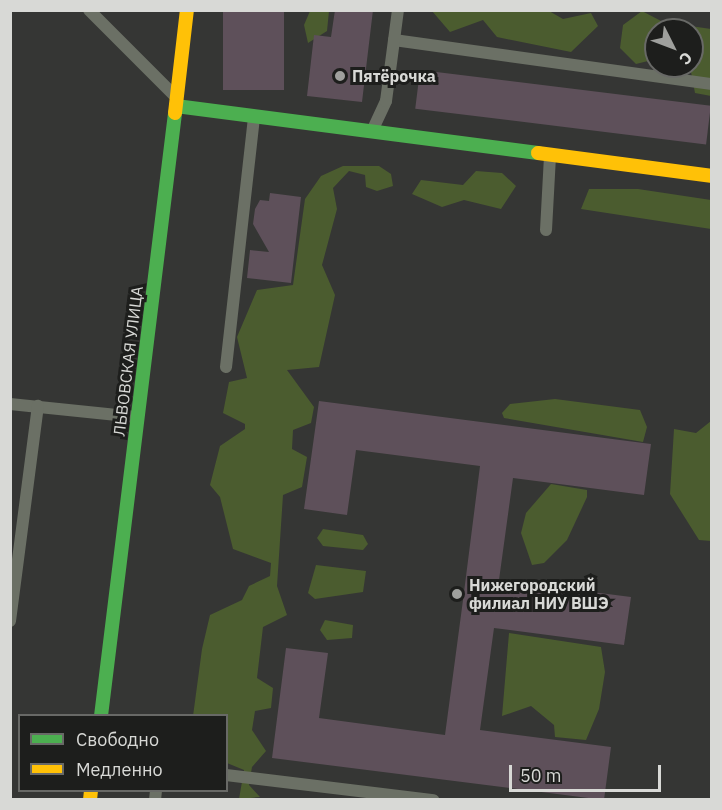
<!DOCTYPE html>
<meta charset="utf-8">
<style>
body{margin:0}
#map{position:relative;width:722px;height:810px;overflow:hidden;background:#353634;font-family:"IBM Plex Sans",sans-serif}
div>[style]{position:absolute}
.green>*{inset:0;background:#4b5c2f}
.building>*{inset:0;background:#5e505a;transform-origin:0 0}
.lane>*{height:12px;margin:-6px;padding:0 6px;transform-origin:6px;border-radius:6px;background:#6b7065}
.fast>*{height:14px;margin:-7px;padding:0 7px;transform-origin:7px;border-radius:7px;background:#4caf50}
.slow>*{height:14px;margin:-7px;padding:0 7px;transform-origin:7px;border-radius:7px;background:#ffc107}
.dots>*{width:16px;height:16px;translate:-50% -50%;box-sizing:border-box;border:3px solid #1d1e1c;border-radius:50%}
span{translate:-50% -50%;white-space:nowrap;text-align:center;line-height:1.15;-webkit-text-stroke:6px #1d1e1c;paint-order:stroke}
.poi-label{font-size:16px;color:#d8d9d6;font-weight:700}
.left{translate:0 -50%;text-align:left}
.street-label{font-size:16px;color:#d8d9d6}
.frame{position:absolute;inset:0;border:12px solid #d8d9d6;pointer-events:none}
.legend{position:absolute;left:18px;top:714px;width:210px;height:78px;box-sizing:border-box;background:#1d1e1c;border:2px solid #686966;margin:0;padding:8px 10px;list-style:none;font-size:18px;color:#d8d9d6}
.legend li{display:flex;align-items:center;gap:12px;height:30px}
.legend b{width:30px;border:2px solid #686966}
.north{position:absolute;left:644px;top:18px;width:60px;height:60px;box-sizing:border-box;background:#1d1e1c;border:2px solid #686966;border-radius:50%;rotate:132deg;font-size:16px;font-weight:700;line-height:24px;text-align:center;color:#d8d9d6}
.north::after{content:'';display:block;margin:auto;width:21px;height:27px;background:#9fa09d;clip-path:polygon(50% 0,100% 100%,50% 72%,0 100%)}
.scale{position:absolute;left:509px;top:765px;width:152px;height:27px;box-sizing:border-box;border:3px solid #d8d9d6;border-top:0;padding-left:8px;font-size:18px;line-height:21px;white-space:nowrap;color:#d8d9d6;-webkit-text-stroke:4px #1d1e1c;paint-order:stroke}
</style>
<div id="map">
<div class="green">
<i style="clip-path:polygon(310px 11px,329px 11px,327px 31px,308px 43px,304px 25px)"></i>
<i style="clip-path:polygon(432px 11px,549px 11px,563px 19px,591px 13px,598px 26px,571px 52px,497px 37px,483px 20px,450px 32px)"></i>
<i style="clip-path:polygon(642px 11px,663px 22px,711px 29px,711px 96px,695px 93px,691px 72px,666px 66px,692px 66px,692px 30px,656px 30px,656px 59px,636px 64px,620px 48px,623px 25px)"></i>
<i style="clip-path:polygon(343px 166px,379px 166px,391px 174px,393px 186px,377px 191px,366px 187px,365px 175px,349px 171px,333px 188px,337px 209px,322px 265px,335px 295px,319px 367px,287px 370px,314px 407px,311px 423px,293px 430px,292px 449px,307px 457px,302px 487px,283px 495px,277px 586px,287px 615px,263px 627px,257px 678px,273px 688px,271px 708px,255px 711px,252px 730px,266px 751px,252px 767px,249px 785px,260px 797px,239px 799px,244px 770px,227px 763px,226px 716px,193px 716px,202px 649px,210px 615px,242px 600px,249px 586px,270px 576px,271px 563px,233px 549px,220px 497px,210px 485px,220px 446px,245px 429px,245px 424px,223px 413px,229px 382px,247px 378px,237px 337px,257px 290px,293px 285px,305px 199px,321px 176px)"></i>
<i style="clip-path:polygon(476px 171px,502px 173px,516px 186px,501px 209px,464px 200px,442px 207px,412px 194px,421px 180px,463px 185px)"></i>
<i style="clip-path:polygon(589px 189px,638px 189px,711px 200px,711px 229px,581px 209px)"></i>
<i style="clip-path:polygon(555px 399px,640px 410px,647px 427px,643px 442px,504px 418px,502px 413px,510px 404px)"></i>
<i style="clip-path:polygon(711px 421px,711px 541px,699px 540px,670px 494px,674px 429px,696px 433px)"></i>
<i style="clip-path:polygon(551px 484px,587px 490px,587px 497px,567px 540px,544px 563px,532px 565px,521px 533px,526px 513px)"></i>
<i style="clip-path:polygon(323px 529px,363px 535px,368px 544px,363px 550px,323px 546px,317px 538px)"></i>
<i style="clip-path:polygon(316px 565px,366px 571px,363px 592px,315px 599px,308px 593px)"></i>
<i style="clip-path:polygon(325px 620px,353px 625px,352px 638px,327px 640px,320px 630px)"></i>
<i style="clip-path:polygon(509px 633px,601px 647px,605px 672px,599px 709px,586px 740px,555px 737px,554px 725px,531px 706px,502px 716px)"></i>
</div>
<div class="building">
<i style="left:223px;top:10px;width:61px;height:80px"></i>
<i style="clip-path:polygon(335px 10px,373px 10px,362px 102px,307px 96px,314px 35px,331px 37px)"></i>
<i style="left:420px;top:70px;width:293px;height:39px;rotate:7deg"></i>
<i style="clip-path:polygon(270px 193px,301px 197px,291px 283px,247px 278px,250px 250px,269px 252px,253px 224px,255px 209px,260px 200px,269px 201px)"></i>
<i style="clip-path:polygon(319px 401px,651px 444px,644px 495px,513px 478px,499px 580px,631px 597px,624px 645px,494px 628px,480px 730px,611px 747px,604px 800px,272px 758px,286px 648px,328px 653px,319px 718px,445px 735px,463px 600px,480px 466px,356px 450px,347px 515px,304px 509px)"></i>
</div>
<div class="lane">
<i style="left:89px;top:10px;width:119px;rotate:45deg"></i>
<i style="left:394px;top:40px;width:321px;rotate:7.9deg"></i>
<i style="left:373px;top:129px;width:31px;rotate:-65deg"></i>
<i style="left:386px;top:101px;width:92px;rotate:-82.5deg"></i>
<i style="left:546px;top:230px;width:74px;rotate:-86.9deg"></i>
<i style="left:226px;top:367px;width:251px;rotate:-83.6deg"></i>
<i style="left:10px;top:404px;width:127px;rotate:5.9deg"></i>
<i style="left:10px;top:621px;width:217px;rotate:-82.6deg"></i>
<i style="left:226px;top:775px;width:209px;rotate:6.9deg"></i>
<i style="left:155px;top:800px;width:10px;rotate:-84deg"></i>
</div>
<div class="fast">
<i style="left:176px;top:106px;width:365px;rotate:7.4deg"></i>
<i style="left:101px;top:716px;width:608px;rotate:-83deg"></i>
</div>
<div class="slow">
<i style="left:175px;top:113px;width:104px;rotate:-83.4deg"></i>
<i style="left:538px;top:153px;width:176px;rotate:7.5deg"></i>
<i style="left:90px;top:800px;width:10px;rotate:-84deg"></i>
</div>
<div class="dots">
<i style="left:340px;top:76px;background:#9fa09d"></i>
<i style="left:457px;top:594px;background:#9fa09d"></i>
</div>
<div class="poi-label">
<span class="left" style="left:352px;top:76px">Пятёрочка</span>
<span class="left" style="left:469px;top:594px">Нижегородский<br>филиал НИУ ВШЭ</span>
</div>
<div class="street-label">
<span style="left:128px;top:361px;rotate:-83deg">ЛЬВОВСКАЯ УЛИЦА</span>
</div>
<div class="frame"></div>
<ul class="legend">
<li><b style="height:8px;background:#4caf50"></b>Свободно</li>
<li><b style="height:8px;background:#ffc107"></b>Медленно</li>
</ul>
<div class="north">С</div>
<div class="scale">50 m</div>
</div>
